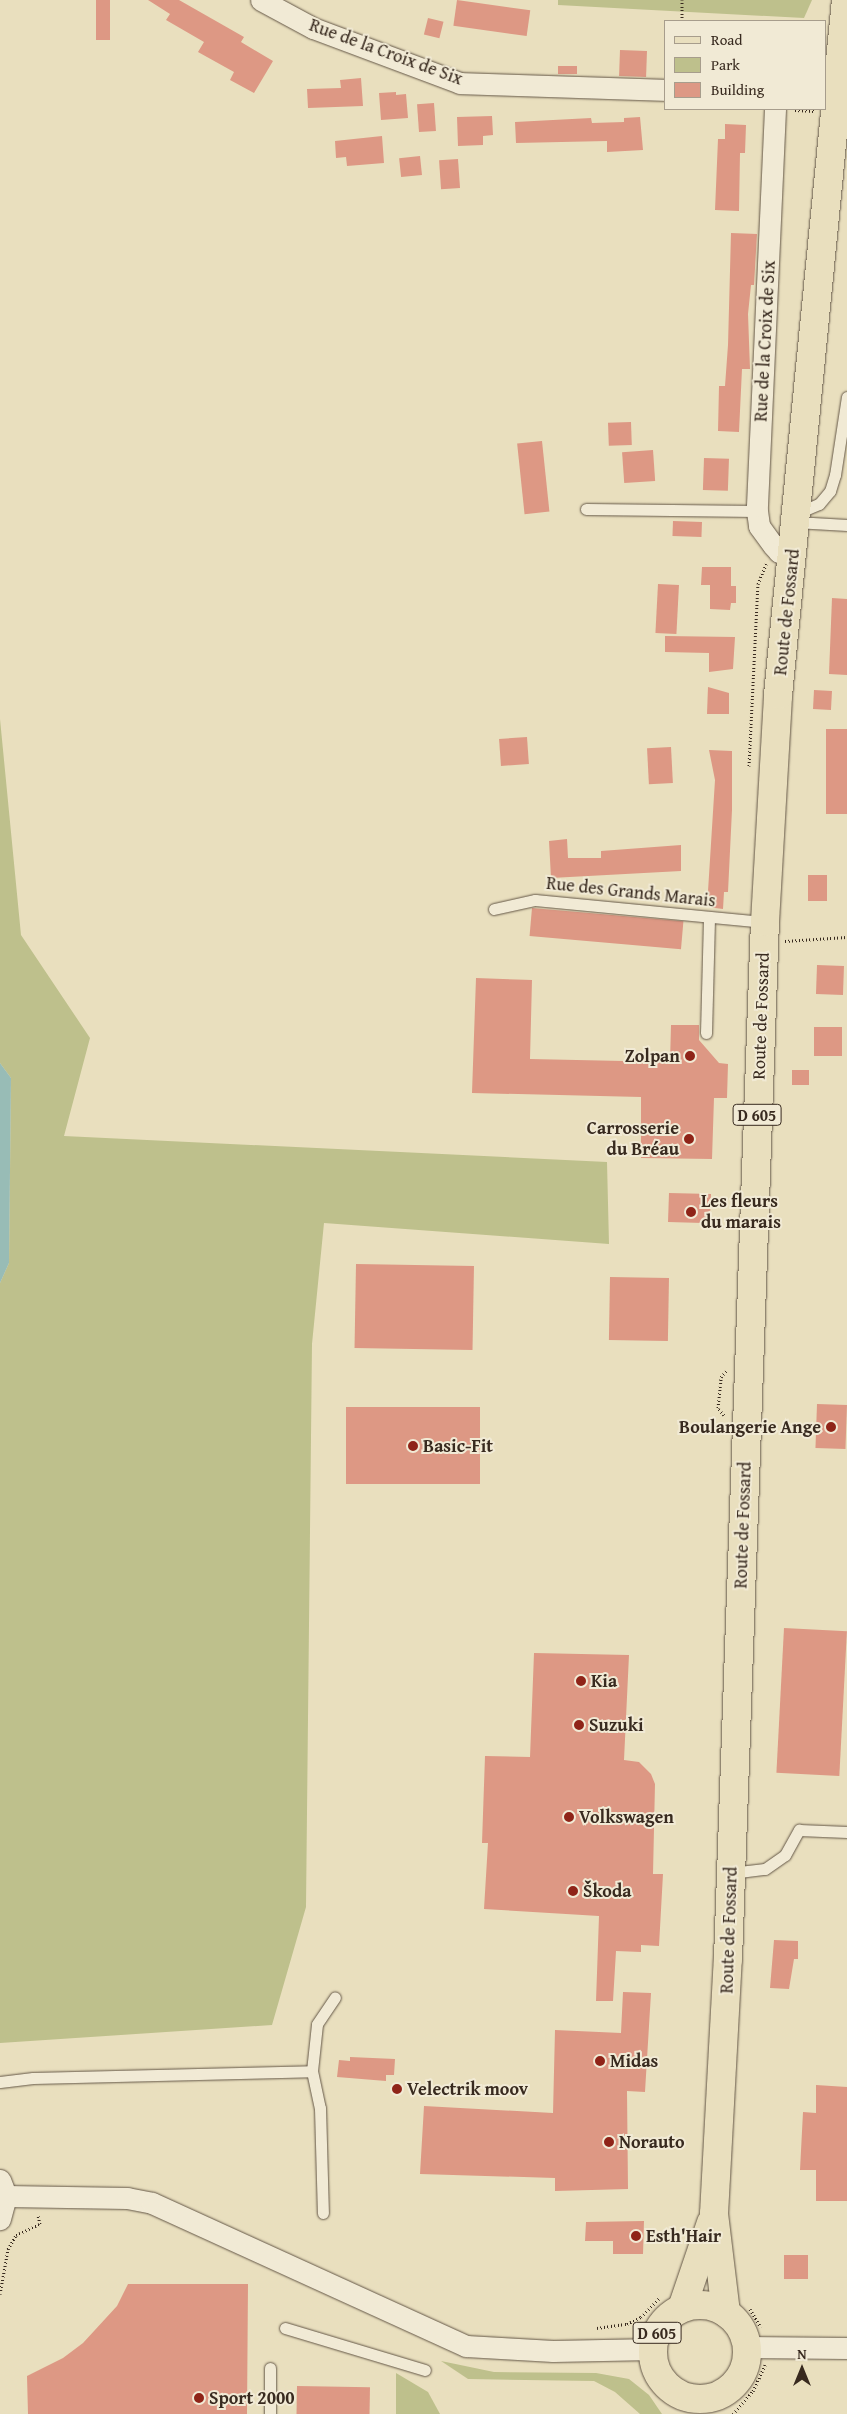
<!DOCTYPE html>
<meta charset="utf-8">
<style>
body{margin:0}
#map{position:relative;width:847px;height:2414px;overflow:hidden;background:#e9dfbe;font-family:"Gentium Book Plus",serif}
div>[style]{position:absolute}
.green>*{inset:0;background:#bec08c}
.water>*{inset:0;background:#98bcb6}
.building>*{inset:0;background:#dd9884;transform-origin:0 0}
.path>*{height:3px;margin-top:-1.5px;transform-origin:0;background:repeating-linear-gradient(90deg,#382a1f 0 1px,transparent 0 3.5px)}
.roads{filter:drop-shadow(0 0 1px #645747) drop-shadow(0 0 1px #645747)}
.service>*{height:11px;margin:-5.5px;padding:0 5.5px;transform-origin:5.5px;border-radius:5.5px;background:#f1ead5}
.minor>*{height:21px;margin:-10.5px;padding:0 10.5px;transform-origin:10.5px;border-radius:10.5px;background:#f1ead5}
.primary>*{height:28px;margin:-14px;padding:0 14px;transform-origin:14px;border-radius:14px;background:#e9dfbe}
.primary>.ring{margin:-14px;padding:0;box-sizing:content-box;background:none;border:28px solid #e9dfbe;border-radius:50%}
.dots>*{width:14px;height:14px;translate:-50% -50%;box-sizing:border-box;border:2px solid #f1ead5;border-radius:50%}
span{translate:-50% -50%;white-space:nowrap;text-align:center;line-height:1.15;-webkit-text-stroke:4px #f1ead5;paint-order:stroke}
.shield-label span{padding:1px 4px;background:#f1ead5;border:1px solid;border-radius:4px;-webkit-text-stroke-width:0}
.shield-label{font-size:16px;color:#382a1f;font-weight:700}
.street-label{font-size:18px;color:#382a1f}
.poi-label{font-size:18px;color:#382a1f;font-weight:700}
.right{translate:-100% -50%;text-align:right}
.left{translate:0 -50%;text-align:left}
.legend{position:absolute;left:664px;top:20px;width:162px;height:90px;box-sizing:border-box;background:#f1ead5;border:1px solid #a79d8c;margin:0;padding:6px 9px;list-style:none;font-size:15px;color:#382a1f}
.legend li{display:flex;align-items:center;gap:10px;height:25px}
.legend b{width:25px;border:1px solid #a79d8c}
.north{position:absolute;left:777px;top:2344px;width:50px;height:50px;-webkit-text-stroke:4px #f1ead5;paint-order:stroke;rotate:0deg;font-size:14px;font-weight:700;line-height:20px;text-align:center;color:#382a1f}
.north::after{content:'';display:block;margin:auto;width:18px;height:22px;background:#382a1f;clip-path:polygon(50% 0,100% 100%,50% 72%,0 100%)}
</style>
<div id="map">
<div class="green">
<i style="clip-path:polygon(558px 0,812px 0,804px 18px,558px 5px)"></i>
<i style="clip-path:polygon(0 719px,21px 935px,90px 1038px,64px 1136px,607px 1162px,609px 1244px,324px 1223px,312px 1344px,306px 1907px,272px 2025px,0 2043px,0 1283px,9px 1263px,11px 1078px,0 1063px)"></i>
<i style="clip-path:polygon(441px 2361px,494px 2372px,596px 2373px,629px 2379px,649px 2395px,662px 2414px,640px 2414px,615px 2392px,594px 2381px,468px 2379px)"></i>
<i style="clip-path:polygon(396px 2373px,428px 2392px,440px 2414px,396px 2414px)"></i>
</div>
<div class="water">
<i style="clip-path:polygon(0 1063px,11px 1078px,9px 1263px,0 1283px)"></i>
</div>
<div class="building">
<i style="left:96px;top:0;width:14px;height:40px"></i>
<i style="clip-path:polygon(148px 0,179px 0,244px 37px,241px 42px,273px 61px,254px 93px,230px 80px,234px 72px,198px 52px,204px 42px,166px 20px,170px 14px)"></i>
<i style="left:457px;top:0;width:74px;height:26px;rotate:8deg"></i>
<i style="left:428px;top:18px;width:16px;height:17px;rotate:14deg"></i>
<i style="left:620px;top:50px;width:27px;height:26px;rotate:2deg"></i>
<i style="left:558px;top:66px;width:19px;height:8px"></i>
<i style="clip-path:polygon(361px 78px,363px 106px,308px 108px,307px 89px,341px 88px,340px 80px)"></i>
<i style="clip-path:polygon(396px 92px,396px 95px,406px 94px,408px 118px,381px 120px,379px 93px)"></i>
<i style="left:434px;top:103px;width:28px;height:17px;rotate:86deg"></i>
<i style="clip-path:polygon(492px 116px,493px 135px,483px 136px,483px 145px,458px 146px,457px 117px)"></i>
<i style="clip-path:polygon(640px 117px,643px 150px,607px 152px,607px 141px,516px 143px,515px 122px,591px 118px,592px 123px,624px 122px,624px 118px)"></i>
<i style="clip-path:polygon(725px 124px,746px 125px,745px 153px,740px 153px,739px 211px,715px 210px,718px 139px,725px 139px)"></i>
<i style="clip-path:polygon(382px 136px,384px 163px,347px 166px,346px 157px,336px 158px,335px 141px)"></i>
<i style="left:420px;top:156px;width:19px;height:21px;rotate:84deg"></i>
<i style="left:458px;top:159px;width:29px;height:19px;rotate:86deg"></i>
<i style="clip-path:polygon(731px 233px,757px 234px,754px 285px,751px 285px,748px 314px,750px 369px,742px 369px,739px 432px,718px 431px,719px 386px,725px 386px,728px 345px)"></i>
<i style="left:631px;top:422px;width:23px;height:23px;rotate:88deg"></i>
<i style="left:542px;top:441px;width:71px;height:25px;rotate:84deg"></i>
<i style="left:653px;top:450px;width:31px;height:31px;rotate:86deg"></i>
<i style="left:704px;top:458px;width:25px;height:32px;rotate:2deg"></i>
<i style="left:673px;top:521px;width:29px;height:15px;rotate:2deg"></i>
<i style="clip-path:polygon(702px 567px,731px 567px,731px 586px,736px 586px,736px 603px,731px 603px,730px 610px,710px 609px,710px 585px,701px 585px)"></i>
<i style="left:658px;top:584px;width:21px;height:49px;rotate:3deg"></i>
<i style="clip-path:polygon(832px 598px,847px 599px,847px 675px,829px 674px)"></i>
<i style="clip-path:polygon(665px 636px,735px 637px,733px 669px,709px 672px,709px 653px,665px 652px)"></i>
<i style="clip-path:polygon(708px 687px,729px 693px,729px 714px,707px 714px)"></i>
<i style="left:814px;top:690px;width:18px;height:19px;rotate:3deg"></i>
<i style="left:826px;top:729px;width:21px;height:85px"></i>
<i style="left:527px;top:737px;width:27px;height:28px;rotate:86deg"></i>
<i style="left:671px;top:747px;width:36px;height:24px;rotate:87deg"></i>
<i style="clip-path:polygon(709px 750px,732px 751px,732px 810px,728px 892px,724px 892px,723px 909px,707px 907px,715px 780px)"></i>
<i style="clip-path:polygon(567px 839px,568px 858px,601px 858px,601px 851px,681px 845px,681px 871px,551px 878px,549px 841px)"></i>
<i style="left:827px;top:875px;width:26px;height:19px;rotate:90deg"></i>
<i style="left:532px;top:908px;width:152px;height:28px;rotate:5deg"></i>
<i style="left:817px;top:965px;width:27px;height:29px;rotate:2deg"></i>
<i style="clip-path:polygon(476px 978px,532px 980px,530px 1059px,670px 1062px,671px 1025px,699px 1025px,699px 1040px,719px 1063px,728px 1064px,727px 1098px,714px 1098px,712px 1159px,641px 1158px,641px 1097px,472px 1093px)"></i>
<i style="left:814px;top:1027px;width:28px;height:29px"></i>
<i style="left:792px;top:1070px;width:17px;height:15px"></i>
<i style="clip-path:polygon(669px 1193px,711px 1194px,710px 1217px,703px 1223px,668px 1222px)"></i>
<i style="left:356px;top:1264px;width:118px;height:84px;rotate:1deg"></i>
<i style="left:610px;top:1277px;width:59px;height:63px;rotate:1deg"></i>
<i style="left:817px;top:1404px;width:30px;height:44px;rotate:2deg"></i>
<i style="left:346px;top:1407px;width:134px;height:77px"></i>
<i style="left:784px;top:1628px;width:63px;height:145px;rotate:3deg"></i>
<i style="clip-path:polygon(534px 1653px,629px 1655px,624px 1760px,639px 1762px,651px 1774px,655px 1784px,653px 1874px,663px 1874px,659px 1946px,641px 1945px,641px 1952px,616px 1951px,613px 2001px,596px 2001px,599px 1916px,484px 1909px,488px 1843px,482px 1843px,485px 1756px,530px 1757px)"></i>
<i style="clip-path:polygon(774px 1940px,798px 1941px,798px 1959px,794px 1959px,789px 1989px,770px 1988px)"></i>
<i style="clip-path:polygon(623px 1992px,651px 1993px,645px 2092px,627px 2091px,628px 2189px,555px 2191px,555px 2178px,420px 2174px,424px 2106px,553px 2113px,555px 2030px,621px 2033px)"></i>
<i style="clip-path:polygon(350px 2057px,395px 2059px,394px 2075px,386px 2075px,386px 2081px,337px 2077px,339px 2060px,350px 2061px)"></i>
<i style="clip-path:polygon(816px 2085px,847px 2087px,847px 2201px,816px 2201px,816px 2170px,800px 2170px,803px 2112px,816px 2113px)"></i>
<i style="clip-path:polygon(644px 2221px,643px 2254px,613px 2254px,613px 2241px,585px 2241px,586px 2222px)"></i>
<i style="left:784px;top:2255px;width:24px;height:24px"></i>
<i style="clip-path:polygon(128px 2284px,248px 2284px,247px 2414px,28px 2414px,27px 2376px,63px 2358px,83px 2343px,117px 2306px)"></i>
<i style="left:297px;top:2386px;width:73px;height:28px;rotate:1deg"></i>
</div>
<div class="path">
<i style="left:682px;top:21px;width:21px;rotate:-90deg"></i>
<i style="left:795px;top:110px;width:19px;rotate:3deg"></i>
<i style="left:749px;top:766px;width:182px;rotate:-87.2deg"></i>
<i style="left:758px;top:584px;width:22px;rotate:-68deg"></i>
<i style="left:785px;top:941px;width:62px;rotate:-3.7deg"></i>
<i style="left:724px;top:1415px;width:9px;rotate:-131deg"></i>
<i style="left:718px;top:1408px;width:31px;rotate:-84deg"></i>
<i style="left:721px;top:1377px;width:8px;rotate:-50deg"></i>
<i style="left:0;top:2294px;width:46px;rotate:-79.9deg"></i>
<i style="left:8px;top:2249px;width:16px;rotate:-60deg"></i>
<i style="left:16px;top:2235px;width:26px;rotate:-25deg"></i>
<i style="left:40px;top:2224px;width:9px;rotate:-103deg"></i>
<i style="left:750px;top:2309px;width:21px;rotate:59deg"></i>
<i style="left:597px;top:2328px;width:30px;rotate:-8deg"></i>
<i style="left:627px;top:2324px;width:16px;rotate:-27deg"></i>
<i style="left:641px;top:2317px;width:28px;rotate:-46deg"></i>
<i style="left:733px;top:2414px;width:30px;rotate:-49deg"></i>
<i style="left:753px;top:2391px;width:29px;rotate:-65deg"></i>
</div>
<div class="roads">
<div class="service">
<i style="left:797px;top:508px;width:10px;rotate:6deg"></i>
<i style="left:807px;top:509px;width:13px;rotate:-23deg"></i>
<i style="left:819px;top:504px;width:17px;rotate:-50deg"></i>
<i style="left:830px;top:491px;width:17px;rotate:-73deg"></i>
<i style="left:835px;top:475px;width:79px;rotate:-81.3deg"></i>
<i style="left:586px;top:509px;width:171px;rotate:0.7deg"></i>
<i style="left:795px;top:522px;width:52px;rotate:3.3deg"></i>
<i style="left:494px;top:909px;width:42px;rotate:-12.4deg"></i>
<i style="left:535px;top:900px;width:231px;rotate:5.5deg"></i>
<i style="left:706px;top:1033px;width:116px;rotate:-88.5deg"></i>
<i style="left:731px;top:1873px;width:34px;rotate:-7deg"></i>
<i style="left:765px;top:1869px;width:24px;rotate:-35deg"></i>
<i style="left:785px;top:1855px;width:29px;rotate:-61deg"></i>
<i style="left:799px;top:1830px;width:48px;rotate:2.4deg"></i>
<i style="left:312px;top:2071px;width:38px;rotate:78deg"></i>
<i style="left:320px;top:2108px;width:105px;rotate:88.4deg"></i>
<i style="left:0;top:2082px;width:33px;rotate:-7deg"></i>
<i style="left:33px;top:2078px;width:279px;rotate:-1.4deg"></i>
<i style="left:312px;top:2071px;width:47px;rotate:-83.9deg"></i>
<i style="left:317px;top:2024px;width:32px;rotate:-56deg"></i>
<i style="left:285px;top:2328px;width:146px;rotate:16.7deg"></i>
<i style="left:270px;top:2414px;width:46px;rotate:-90deg"></i>
</div>
<div class="minor">
<i style="left:261px;top:0;width:59px;rotate:28.3deg"></i>
<i style="left:313px;top:28px;width:157px;rotate:20.5deg"></i>
<i style="left:460px;top:83px;width:206px;rotate:1.9deg"></i>
<i style="left:775px;top:109px;width:402px;rotate:92.6deg"></i>
<i style="left:757px;top:511px;width:15px;rotate:82deg"></i>
<i style="left:759px;top:526px;width:24px;rotate:54deg"></i>
<i style="left:773px;top:545px;width:9px;rotate:49deg"></i>
<i style="left:779px;top:552px;width:14px;rotate:12deg"></i>
<i style="left:0;top:2180px;width:17px;rotate:69deg"></i>
<i style="left:6px;top:2196px;width:24px;rotate:105deg"></i>
<i style="left:6px;top:2196px;width:121px;rotate:0.9deg"></i>
<i style="left:127px;top:2198px;width:25px;rotate:11deg"></i>
<i style="left:152px;top:2203px;width:345px;rotate:24.5deg"></i>
<i style="left:466px;top:2346px;width:87px;rotate:3.3deg"></i>
<i style="left:553px;top:2351px;width:100px;rotate:-1.1deg"></i>
<i style="left:746px;top:2347px;width:101px;rotate:0.6deg"></i>
</div>
<div class="primary">
<i class="ring" style="left:653px;top:2305px;width:66px;height:66px"></i>
<i style="left:682px;top:2308px;width:90px;rotate:-71.2deg"></i>
<i style="left:726px;top:2313px;width:100px;rotate:-96.9deg"></i>
<i style="left:714px;top:2214px;width:255px;rotate:-86.9deg"></i>
<i style="left:728px;top:1959px;width:1038px;rotate:-87.96deg"></i>
<i style="left:765px;top:922px;width:227px;rotate:-86.7deg"></i>
<i style="left:778px;top:695px;width:698px;rotate:-84.41deg"></i>
</div>
</div>
<div class="dots">
<i style="left:690px;top:1056px;background:#8f2418"></i>
<i style="left:689px;top:1139px;background:#8f2418"></i>
<i style="left:691px;top:1212px;background:#8f2418"></i>
<i style="left:831px;top:1427px;background:#8f2418"></i>
<i style="left:413px;top:1446px;background:#8f2418"></i>
<i style="left:581px;top:1681px;background:#8f2418"></i>
<i style="left:579px;top:1725px;background:#8f2418"></i>
<i style="left:569px;top:1817px;background:#8f2418"></i>
<i style="left:573px;top:1891px;background:#8f2418"></i>
<i style="left:600px;top:2061px;background:#8f2418"></i>
<i style="left:397px;top:2089px;background:#8f2418"></i>
<i style="left:609px;top:2142px;background:#8f2418"></i>
<i style="left:636px;top:2236px;background:#8f2418"></i>
<i style="left:199px;top:2398px;background:#8f2418"></i>
</div>
<div class="shield-label">
<span style="left:757px;top:1115px">D 605</span>
<span style="left:657px;top:2333px">D 605</span>
</div>
<div class="street-label">
<span style="left:386px;top:52px;rotate:20deg">Rue de la Croix de Six</span>
<span style="left:765px;top:341px;rotate:-87deg">Rue de la Croix de Six</span>
<span style="left:787px;top:612px;rotate:-84deg">Route de Fossard</span>
<span style="left:631px;top:892px;rotate:6deg">Rue des Grands Marais</span>
<span style="left:761px;top:1016px;rotate:-88deg">Route de Fossard</span>
<span style="left:743px;top:1525px;rotate:-88deg">Route de Fossard</span>
<span style="left:729px;top:1930px;rotate:-88deg">Route de Fossard</span>
</div>
<div class="poi-label">
<span class="right" style="left:680px;top:1056px">Zolpan</span>
<span class="right" style="left:679px;top:1139px">Carrosserie<br>du Bréau</span>
<span class="left" style="left:701px;top:1212px">Les fleurs<br>du marais</span>
<span class="right" style="left:821px;top:1427px">Boulangerie Ange</span>
<span class="left" style="left:423px;top:1446px">Basic-Fit</span>
<span class="left" style="left:591px;top:1681px">Kia</span>
<span class="left" style="left:589px;top:1725px">Suzuki</span>
<span class="left" style="left:579px;top:1817px">Volkswagen</span>
<span class="left" style="left:583px;top:1891px">Škoda</span>
<span class="left" style="left:610px;top:2061px">Midas</span>
<span class="left" style="left:407px;top:2089px">Velectrik moov</span>
<span class="left" style="left:619px;top:2142px">Norauto</span>
<span class="left" style="left:646px;top:2236px">Esth'Hair</span>
<span class="left" style="left:209px;top:2398px">Sport 2000</span>
</div>
<ul class="legend">
<li><b style="height:6px;background:#e9dfbe"></b>Road</li>
<li><b style="height:14px;background:#bec08c"></b>Park</li>
<li><b style="height:14px;background:#dd9884"></b>Building</li>
</ul>
<div class="north">N</div>
</div>
